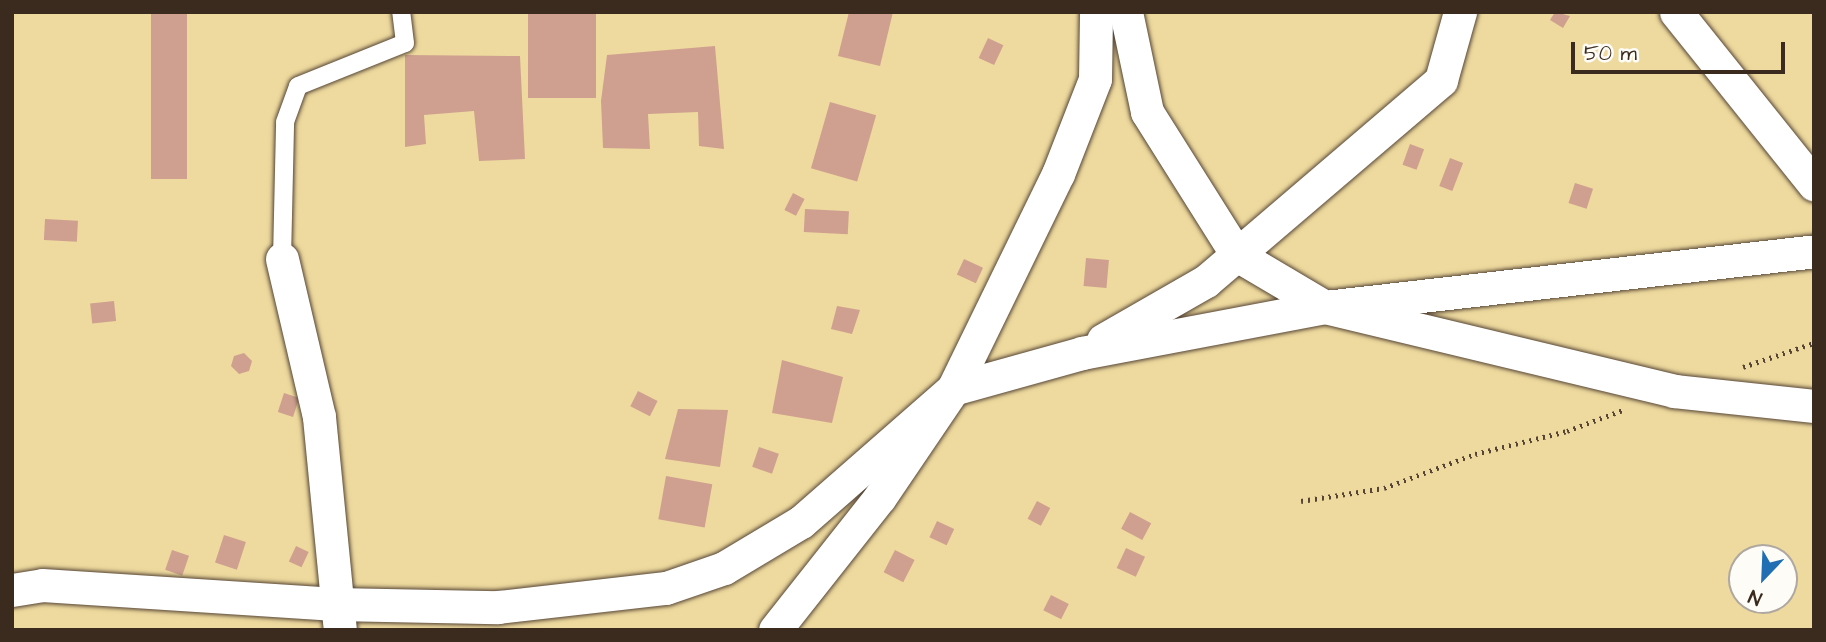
<!DOCTYPE html>
<style>
body{margin:0}
#map{position:relative;width:1826px;height:642px;overflow:hidden;background:#f0e0c1;font-family:"Architects Daughter",sans-serif}
div>[style]{position:absolute}
.sand>*{inset:0;background:#eeda9e}
.building>*{inset:0;background:#cfa08f;transform-origin:0 0}
.path>*{height:4.5px;margin-top:-2.25px;transform-origin:0;background:repeating-linear-gradient(90deg,#564536 0 2px,transparent 0 7px)}
.roads{filter:drop-shadow(0 0 2px #564536) drop-shadow(0 0 2px #564536)}
.lane>*{height:18px;margin:-9px;padding:0 9px;transform-origin:9px;border-radius:9px;background:#fff}
.street>*{height:33px;margin:-16.5px;padding:0 16.5px;transform-origin:16.5px;border-radius:16.5px;background:#fff}
span{translate:-50% -50%;white-space:nowrap;text-align:center;line-height:1.15;-webkit-text-stroke:5px #fdfcf7;paint-order:stroke}
.frame{position:absolute;inset:0;border:14px solid #3b2a1e;pointer-events:none}
.north{position:absolute;left:1728px;top:544px;width:70px;height:70px;box-sizing:border-box;background:#fdfcf7;border:2px solid #afa8a0;border-radius:50%;rotate:203deg;font-size:19px;font-weight:700;line-height:28px;text-align:center;color:#3b2a1e}
.north::after{content:'';display:block;margin:auto;width:24px;height:32px;background:#1f6fb2;clip-path:polygon(50% 0,100% 100%,50% 72%,0 100%)}
.scale{position:absolute;left:1571px;top:42px;width:214px;height:32px;box-sizing:border-box;border:4px solid #3b2a1e;border-top:0;padding-left:9px;font-size:21px;line-height:24px;white-space:nowrap;color:#3b2a1e;-webkit-text-stroke:5px #fdfcf7;paint-order:stroke}
</style>
<div id="map">
<div class="sand">
<i style="clip-path:polygon(evenodd,12px 12px,1814px 12px,1814px 630px,12px 630px,12px 12px,1742px 558px,1784px 558px,1784px 600px,1742px 600px,1742px 558px)"></i>
</div>
<div class="building">
<i style="left:151px;top:12px;width:36px;height:167px"></i>
<i style="left:528px;top:12px;width:68px;height:86px"></i>
<i style="clip-path:polygon(849px 12px,893px 12px,880px 66px,838px 56px)"></i>
<i style="clip-path:polygon(1555px 12px,1570px 16px,1563px 28px,1550px 20px)"></i>
<i style="left:988px;top:38px;width:17px;height:22px;rotate:25deg"></i>
<i style="clip-path:polygon(715px 46px,724px 149px,699px 146px,698px 112px,648px 114px,650px 149px,603px 148px,601px 101px,607px 55px)"></i>
<i style="clip-path:polygon(405px 55px,520px 56px,525px 159px,479px 161px,474px 111px,424px 115px,426px 144px,405px 147px)"></i>
<i style="left:830px;top:102px;width:48px;height:69px;rotate:16deg"></i>
<i style="left:1410px;top:144px;width:15px;height:22px;rotate:20deg"></i>
<i style="left:1450px;top:158px;width:14px;height:30px;rotate:21deg"></i>
<i style="left:1575px;top:183px;width:19px;height:21px;rotate:18deg"></i>
<i style="left:793px;top:193px;width:13px;height:19px;rotate:27deg"></i>
<i style="left:805px;top:209px;width:44px;height:23px;rotate:3deg"></i>
<i style="left:45px;top:219px;width:33px;height:21px;rotate:3deg"></i>
<i style="left:1086px;top:258px;width:23px;height:28px;rotate:5deg"></i>
<i style="left:964px;top:259px;width:21px;height:17px;rotate:25deg"></i>
<i style="left:114px;top:301px;width:20px;height:24px;rotate:84deg"></i>
<i style="clip-path:polygon(837px 306px,860px 310px,852px 334px,831px 329px)"></i>
<i style="clip-path:polygon(244px 353px,252px 361px,249px 371px,239px 374px,231px 366px,234px 356px)"></i>
<i style="clip-path:polygon(782px 360px,843px 377px,832px 423px,772px 413px)"></i>
<i style="left:638px;top:391px;width:22px;height:17px;rotate:27deg"></i>
<i style="left:284px;top:393px;width:16px;height:20px;rotate:18deg"></i>
<i style="clip-path:polygon(678px 409px,728px 410px,720px 467px,665px 459px)"></i>
<i style="left:759px;top:447px;width:21px;height:21px;rotate:19deg"></i>
<i style="left:666px;top:476px;width:47px;height:44px;rotate:10deg"></i>
<i style="left:1037px;top:501px;width:15px;height:20px;rotate:28deg"></i>
<i style="left:1130px;top:512px;width:24px;height:19px;rotate:28deg"></i>
<i style="left:937px;top:521px;width:19px;height:18px;rotate:25deg"></i>
<i style="left:224px;top:535px;width:23px;height:29px;rotate:18deg"></i>
<i style="left:296px;top:546px;width:14px;height:17px;rotate:25deg"></i>
<i style="left:1126px;top:548px;width:21px;height:22px;rotate:25deg"></i>
<i style="left:172px;top:550px;width:18px;height:21px;rotate:19deg"></i>
<i style="left:895px;top:550px;width:22px;height:25px;rotate:27deg"></i>
<i style="left:1051px;top:595px;width:20px;height:17px;rotate:27deg"></i>
</div>
<div class="path">
<i style="left:1743px;top:367px;width:75px;rotate:-18.7deg"></i>
<i style="left:1301px;top:501px;width:84px;rotate:-8.9deg"></i>
<i style="left:1384px;top:488px;width:97px;rotate:-20.5deg"></i>
<i style="left:1475px;top:454px;width:95px;rotate:-14deg"></i>
<i style="left:1567px;top:431px;width:60px;rotate:-20.6deg"></i>
</div>
<div class="roads">
<div class="lane">
<i style="left:282px;top:259px;width:137px;rotate:-88.7deg"></i>
<i style="left:285px;top:122px;width:38px;rotate:-70deg"></i>
<i style="left:298px;top:86px;width:115px;rotate:-21.9deg"></i>
<i style="left:405px;top:43px;width:31px;rotate:-97deg"></i>
</div>
<div class="street">
<i style="left:1126px;top:12px;width:102px;rotate:78.1deg"></i>
<i style="left:1147px;top:112px;width:169px;rotate:57.8deg"></i>
<i style="left:1237px;top:255px;width:102px;rotate:30.6deg"></i>
<i style="left:1325px;top:307px;width:359px;rotate:13.5deg"></i>
<i style="left:1674px;top:391px;width:141px;rotate:6.1deg"></i>
<i style="left:1676px;top:12px;width:221px;rotate:51.3deg"></i>
<i style="left:282px;top:259px;width:162px;rotate:76.8deg"></i>
<i style="left:319px;top:417px;width:214px;rotate:84.4deg"></i>
<i style="left:1103px;top:340px;width:119px;rotate:-29.8deg"></i>
<i style="left:1206px;top:281px;width:309px;rotate:-40.5deg"></i>
<i style="left:1441px;top:80px;width:71px;rotate:-74.4deg"></i>
<i style="left:12px;top:590px;width:30px;rotate:-9deg"></i>
<i style="left:42px;top:585px;width:294px;rotate:3.7deg"></i>
<i style="left:335px;top:604px;width:163px;rotate:1.1deg"></i>
<i style="left:498px;top:607px;width:169px;rotate:-6.5deg"></i>
<i style="left:666px;top:588px;width:61px;rotate:-19deg"></i>
<i style="left:724px;top:568px;width:90px;rotate:-30.9deg"></i>
<i style="left:801px;top:522px;width:202px;rotate:-41.2deg"></i>
<i style="left:953px;top:389px;width:134px;rotate:-15.6deg"></i>
<i style="left:1082px;top:353px;width:247px;rotate:-10.7deg"></i>
<i style="left:1325px;top:307px;width:492px;rotate:-6.5deg"></i>
<i style="left:775px;top:630px;width:169px;rotate:-51.7deg"></i>
<i style="left:880px;top:497px;width:130px;rotate:-55.9deg"></i>
<i style="left:953px;top:389px;width:239px;rotate:-64deg"></i>
<i style="left:1058px;top:174px;width:102px;rotate:-68.7deg"></i>
<i style="left:1095px;top:79px;width:67px;rotate:-89.1deg"></i>
</div>
</div>
<div class="frame"></div>
<div class="north">N</div>
<div class="scale">50 m</div>
</div>
